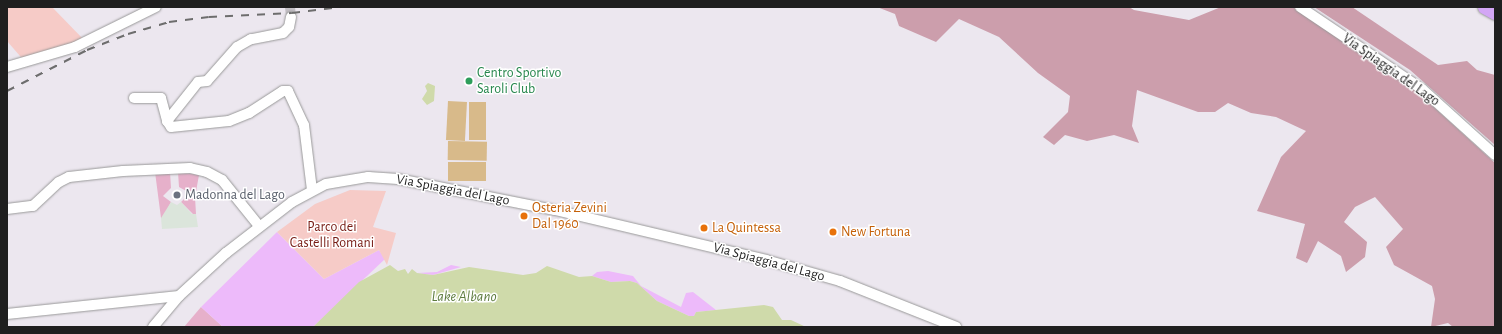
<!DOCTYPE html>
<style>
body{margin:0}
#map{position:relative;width:1502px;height:334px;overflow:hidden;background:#ece7ef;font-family:"Alegreya Sans",sans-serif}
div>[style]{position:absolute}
.grass>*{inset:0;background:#e6b0ca}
.forest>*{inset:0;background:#cc9eac}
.sand>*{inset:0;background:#edbafa}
.park>*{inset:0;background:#f6cbc7}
.pitch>*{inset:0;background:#d8ba8a;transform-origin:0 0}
.plaza>*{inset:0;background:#dbe5db}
.water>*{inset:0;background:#cfdaaa}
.minor-tunnel>*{height:10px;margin-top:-5px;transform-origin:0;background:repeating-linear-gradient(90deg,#c3bfc5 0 10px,transparent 0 15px)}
.roads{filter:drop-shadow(0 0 1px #999) drop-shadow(0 0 1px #999)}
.minor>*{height:10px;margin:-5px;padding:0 5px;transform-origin:5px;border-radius:5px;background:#fff}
.major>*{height:13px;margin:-6.5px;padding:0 6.5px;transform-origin:6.5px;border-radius:6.5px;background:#d3a6f5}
.rail>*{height:2px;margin-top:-1px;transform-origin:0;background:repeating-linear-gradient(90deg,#6d6d6d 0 8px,transparent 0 16px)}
.dots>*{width:11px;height:11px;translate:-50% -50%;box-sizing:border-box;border:2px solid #fff;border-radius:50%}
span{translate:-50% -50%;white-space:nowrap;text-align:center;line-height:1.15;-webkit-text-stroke:3px #fff;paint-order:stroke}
.street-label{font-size:14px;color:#1f1f1f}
.leisure-label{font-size:14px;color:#27864d}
.left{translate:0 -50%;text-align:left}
.worship-label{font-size:14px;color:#5b616d}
.food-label{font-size:14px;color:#c56008}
.park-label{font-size:14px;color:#771c14}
.water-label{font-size:15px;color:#5d7b3e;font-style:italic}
.frame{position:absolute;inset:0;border:8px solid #1f1f1f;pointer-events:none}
</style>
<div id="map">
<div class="grass">
<i style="clip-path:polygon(155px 172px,170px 172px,171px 188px,163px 196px,171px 202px,163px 218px,161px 218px)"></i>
<i style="clip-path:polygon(178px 172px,199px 175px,195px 197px,196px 214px,193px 214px,181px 202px,190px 193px,179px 187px)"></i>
<i style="clip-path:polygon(201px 307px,223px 327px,184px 327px)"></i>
</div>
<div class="forest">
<i style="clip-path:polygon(877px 7px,1129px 7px,1134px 10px,1189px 20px,1221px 7px,1298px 7px,1402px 78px,1495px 163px,1495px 327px,1453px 327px,1448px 323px,1431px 327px,1435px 299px,1432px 286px,1394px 265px,1386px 247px,1403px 229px,1375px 197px,1355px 207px,1344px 222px,1367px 242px,1365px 257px,1346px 272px,1341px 256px,1318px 241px,1307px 263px,1296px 258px,1305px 224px,1257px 211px,1281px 157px,1306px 131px,1276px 117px,1251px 113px,1228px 103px,1215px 112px,1198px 112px,1137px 90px,1132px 126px,1139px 143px,1114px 135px,1087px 141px,1065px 135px,1054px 145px,1043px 137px,1068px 112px,1070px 96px,1038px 73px,999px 37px,959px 19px,936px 42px,899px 26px,895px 14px)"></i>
<i style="clip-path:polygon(1314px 7px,1352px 7px,1438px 65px,1467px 61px,1477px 70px,1495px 75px,1495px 145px,1410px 70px)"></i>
</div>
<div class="sand">
<i style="clip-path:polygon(277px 232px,324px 279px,379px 250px,385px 259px,313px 327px,223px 327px,201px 307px)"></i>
<i style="clip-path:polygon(451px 265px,461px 267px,433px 275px,417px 273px,437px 272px)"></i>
<i style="clip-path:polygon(608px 271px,633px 276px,641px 286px,681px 307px,686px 293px,693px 292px,716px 310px,696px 312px,694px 316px,689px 316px,657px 301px,637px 283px,630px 281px,611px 282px,592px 276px,597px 272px)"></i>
</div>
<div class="park">
<i style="clip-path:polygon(7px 7px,52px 7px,86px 42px,26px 63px,7px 41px)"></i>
<i style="clip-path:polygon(350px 190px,386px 191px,373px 227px,396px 233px,387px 265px,379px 250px,324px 279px,277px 232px,315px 204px)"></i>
</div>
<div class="pitch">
<i style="left:448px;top:101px;width:19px;height:39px;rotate:3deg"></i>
<i style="left:469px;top:102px;width:17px;height:38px"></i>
<i style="left:448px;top:141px;width:39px;height:19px;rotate:1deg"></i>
<i style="left:448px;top:162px;width:38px;height:19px"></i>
</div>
<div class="plaza">
<i style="clip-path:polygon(171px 202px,177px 205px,181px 202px,192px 214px,196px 214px,198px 227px,162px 229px,161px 218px)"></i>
</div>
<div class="water">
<i style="clip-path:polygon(428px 83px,435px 86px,434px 101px,427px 105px,422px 99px,427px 91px,425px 86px)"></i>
<i style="clip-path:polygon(390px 265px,398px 271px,405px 269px,408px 274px,412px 269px,417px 273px,433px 275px,469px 267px,523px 275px,536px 273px,547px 266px,579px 277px,592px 276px,611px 282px,630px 281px,637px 283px,657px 301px,689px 316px,694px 316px,696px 312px,764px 305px,773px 307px,782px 320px,791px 320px,806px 327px,313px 327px,359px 282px)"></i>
</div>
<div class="minor-tunnel">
<i style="left:290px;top:7px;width:10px;rotate:84deg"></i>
</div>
<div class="roads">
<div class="minor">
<i style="left:1300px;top:7px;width:147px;rotate:33.9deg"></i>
<i style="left:1422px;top:89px;width:98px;rotate:42.1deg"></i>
<i style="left:291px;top:17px;width:10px;rotate:101deg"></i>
<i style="left:289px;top:27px;width:8px;rotate:135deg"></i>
<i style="left:283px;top:33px;width:33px;rotate:169deg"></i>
<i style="left:251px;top:39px;width:16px;rotate:150deg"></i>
<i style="left:237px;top:47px;width:45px;rotate:131.4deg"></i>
<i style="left:207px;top:81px;width:9px;rotate:174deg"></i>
<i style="left:198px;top:82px;width:50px;rotate:128.5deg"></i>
<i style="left:167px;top:121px;width:7px;rotate:56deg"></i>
<i style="left:171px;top:127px;width:58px;rotate:-5.9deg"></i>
<i style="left:229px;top:121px;width:22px;rotate:-22deg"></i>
<i style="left:249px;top:113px;width:40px;rotate:-32.9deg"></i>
<i style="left:283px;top:91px;width:5px"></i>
<i style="left:288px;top:91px;width:38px;rotate:65deg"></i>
<i style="left:304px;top:125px;width:65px;rotate:83deg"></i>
<i style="left:7px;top:67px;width:71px;rotate:-16.4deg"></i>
<i style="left:75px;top:47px;width:90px;rotate:-26.3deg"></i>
<i style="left:134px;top:98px;width:27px"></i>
<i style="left:161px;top:98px;width:24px;rotate:75deg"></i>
<i style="left:7px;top:209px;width:26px;rotate:-7deg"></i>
<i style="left:33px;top:206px;width:35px;rotate:-43deg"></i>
<i style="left:59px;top:182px;width:11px;rotate:-27deg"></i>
<i style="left:69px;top:177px;width:54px;rotate:-6.3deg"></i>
<i style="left:123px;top:171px;width:67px;rotate:-2.6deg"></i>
<i style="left:190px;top:168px;width:17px;rotate:13deg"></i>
<i style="left:207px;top:172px;width:17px;rotate:28deg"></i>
<i style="left:222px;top:180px;width:59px;rotate:51.2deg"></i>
<i style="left:7px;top:314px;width:173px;rotate:-6deg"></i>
<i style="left:153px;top:327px;width:40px;rotate:-50deg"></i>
<i style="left:179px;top:296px;width:64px;rotate:-42.5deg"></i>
<i style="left:226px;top:253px;width:83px;rotate:-37.7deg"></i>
<i style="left:292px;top:202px;width:38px;rotate:-28deg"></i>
<i style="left:326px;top:184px;width:43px;rotate:-9.5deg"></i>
<i style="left:368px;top:177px;width:30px;rotate:4deg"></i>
<i style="left:398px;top:179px;width:160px;rotate:11.2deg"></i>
<i style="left:555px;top:210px;width:217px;rotate:13.3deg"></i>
<i style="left:766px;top:260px;width:77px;rotate:15.8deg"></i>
<i style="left:840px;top:281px;width:125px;rotate:21.6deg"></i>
</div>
<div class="major">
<i style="left:1484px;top:7px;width:13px;rotate:29deg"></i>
</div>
</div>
<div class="rail">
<i style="left:7px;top:91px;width:90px;rotate:-27.1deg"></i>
<i style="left:87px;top:50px;width:44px;rotate:-21.3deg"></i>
<i style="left:128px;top:34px;width:43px;rotate:-16.3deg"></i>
<i style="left:169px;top:22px;width:40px;rotate:-7.1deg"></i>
<i style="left:209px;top:17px;width:83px;rotate:-2.8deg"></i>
<i style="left:292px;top:13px;width:49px;rotate:-7deg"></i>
</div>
<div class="dots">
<i style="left:469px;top:81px;background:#2e9e5b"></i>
<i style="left:177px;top:195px;background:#6b7280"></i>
<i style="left:524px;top:216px;background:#e8710a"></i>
<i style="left:704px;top:228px;background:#e8710a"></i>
<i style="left:833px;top:232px;background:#e8710a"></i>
</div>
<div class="street-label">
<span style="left:1391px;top:70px;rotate:35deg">Via Spiaggia del Lago</span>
<span style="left:453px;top:190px;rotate:11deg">Via Spiaggia del Lago</span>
<span style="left:769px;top:262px;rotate:15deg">Via Spiaggia del Lago</span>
</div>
<div class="leisure-label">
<span class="left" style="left:477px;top:81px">Centro Sportivo<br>Saroli Club</span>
</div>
<div class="worship-label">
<span class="left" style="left:185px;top:195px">Madonna del Lago</span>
</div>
<div class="food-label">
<span class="left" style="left:532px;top:216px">Osteria Zevini<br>Dal 1960</span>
<span class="left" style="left:712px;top:228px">La Quintessa</span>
<span class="left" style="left:841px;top:232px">New Fortuna</span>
</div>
<div class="park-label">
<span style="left:332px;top:235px">Parco dei<br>Castelli Romani</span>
</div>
<div class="water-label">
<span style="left:464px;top:297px">Lake Albano</span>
</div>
<div class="frame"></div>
</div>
